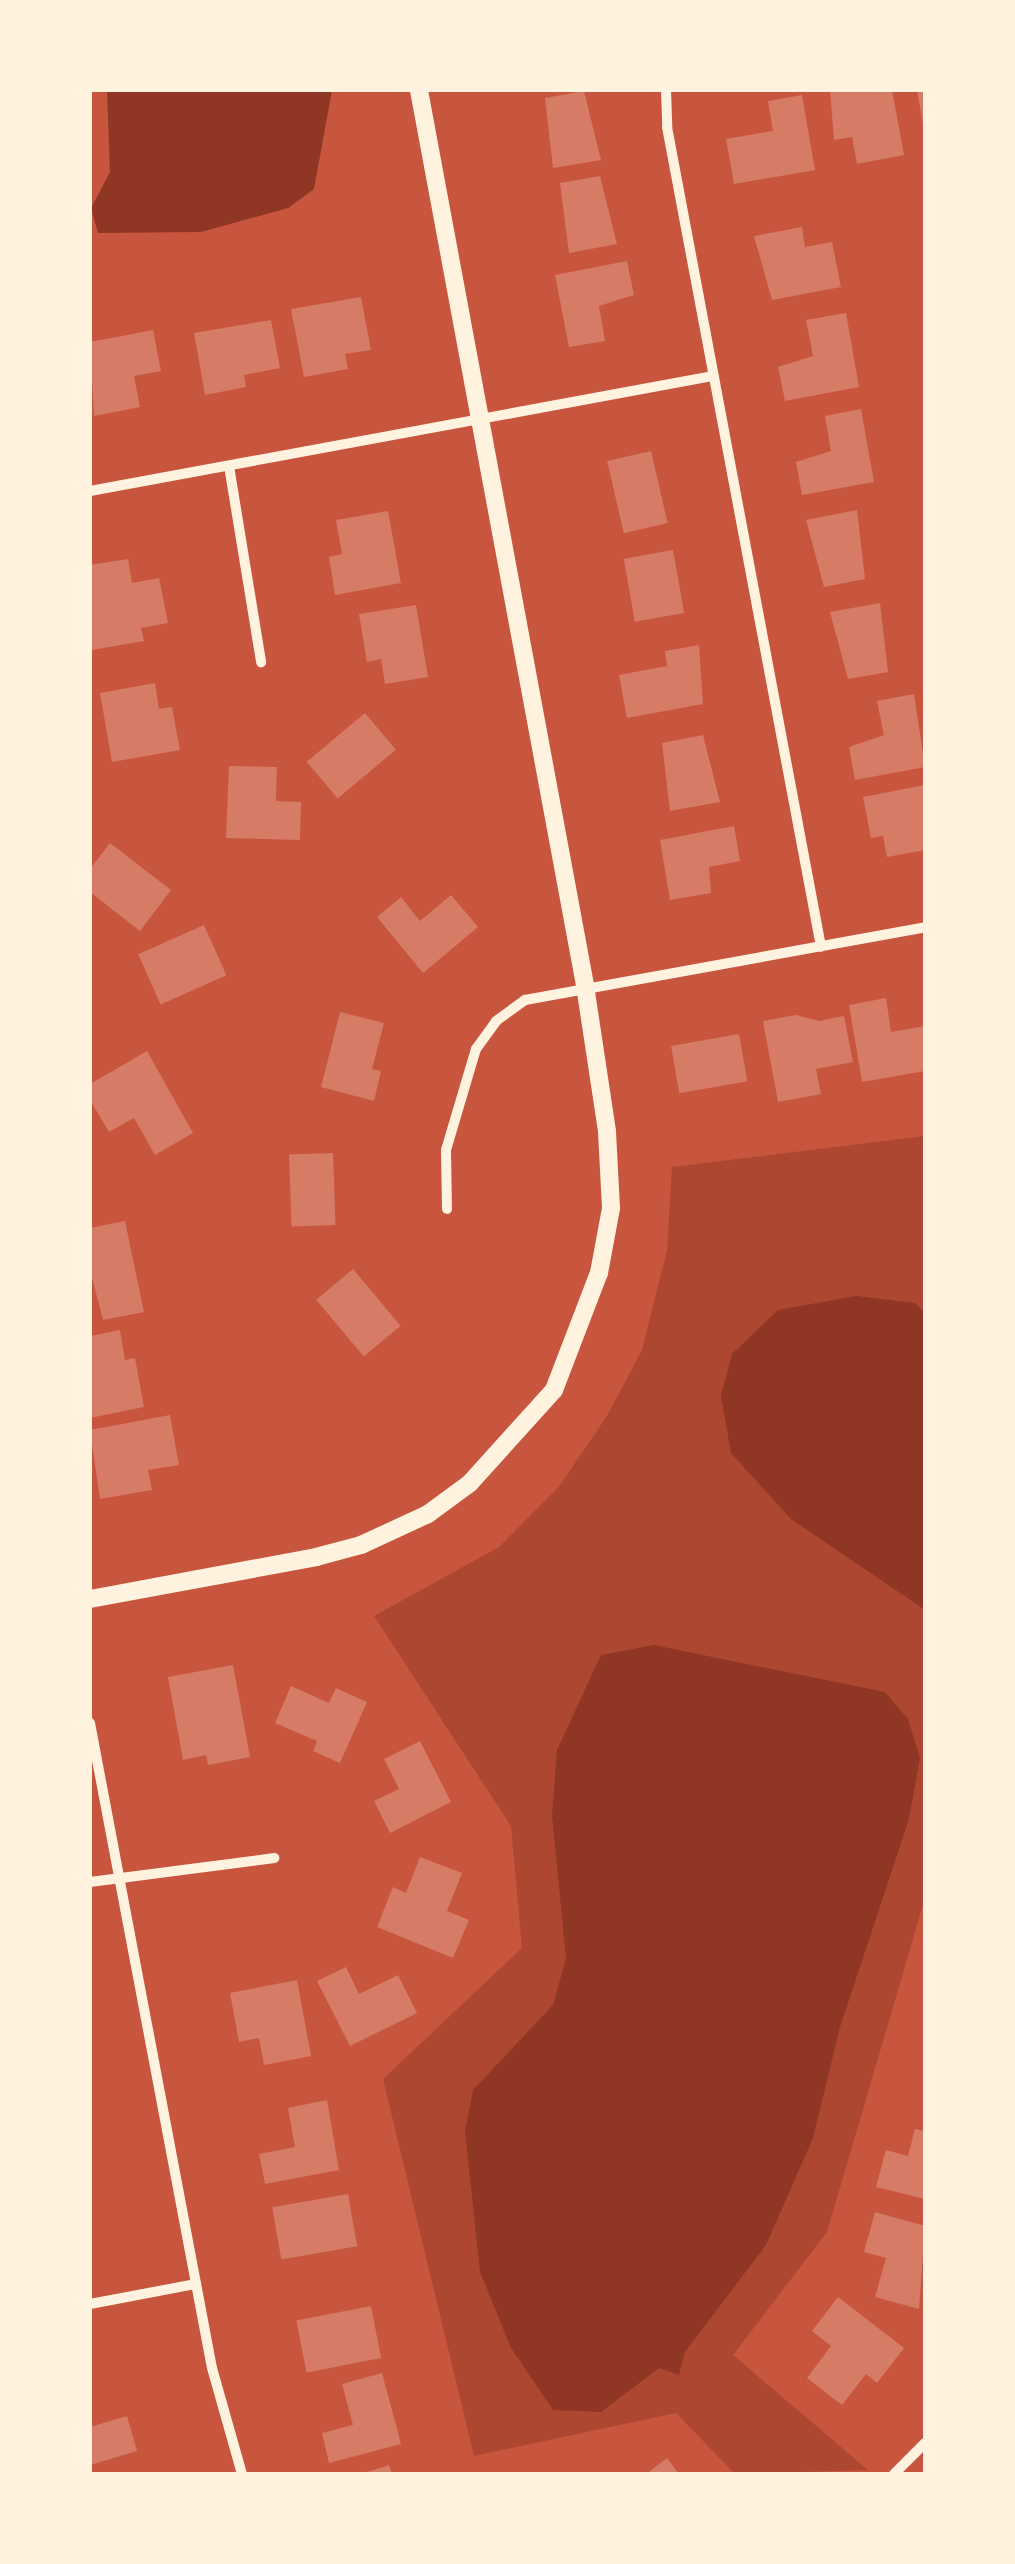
<!DOCTYPE html>
<style>
body{margin:0}
#map{position:relative;width:1015px;height:2564px;overflow:hidden;background:#c8553d;font-family:"Times New Roman",serif}
div>[style]{position:absolute}
.green>*{inset:0;background:#ae4732}
.water>*{inset:0;background:#8f3625}
.building>*{inset:0;background:#d67c66;transform-origin:0 0}
.minor>*{height:10px;margin:-5px;padding:0 5px;transform-origin:5px;border-radius:5px;background:#fff3e0}
.tertiary>*{height:18px;margin:-9px;padding:0 9px;transform-origin:9px;border-radius:9px;background:#fff3e0}
span{translate:-50% -50%;white-space:nowrap;text-align:center;line-height:1.15;-webkit-text-stroke:9px #fff3e0;paint-order:stroke}
.frame{position:absolute;inset:0;border:92px solid #fff3e0;pointer-events:none}
</style>
<div id="map">
<div class="green">
<i style="clip-path:polygon(925px 1136px,925px 1898px,827px 2232px,733px 2355px,868px 2470px,735px 2474px,676px 2413px,474px 2456px,383px 2079px,522px 1948px,511px 1826px,374px 1616px,499px 1547px,558px 1488px,607px 1416px,642px 1350px,667px 1251px,672px 1167px)"></i>
</div>
<div class="water">
<i style="clip-path:polygon(107px 90px,332px 90px,314px 189px,288px 208px,201px 232px,98px 233px,91px 208px,110px 172px)"></i>
<i style="clip-path:polygon(856px 1296px,915px 1303px,925px 1313px,925px 1610px,791px 1519px,731px 1453px,721px 1396px,732px 1354px,778px 1310px)"></i>
<i style="clip-path:polygon(654px 1645px,885px 1692px,908px 1719px,920px 1758px,909px 1819px,840px 2027px,813px 2138px,766px 2245px,685px 2352px,679px 2375px,659px 2368px,601px 2412px,553px 2410px,511px 2348px,480px 2272px,465px 2131px,473px 2090px,553px 2005px,566px 1958px,552px 1816px,557px 1750px,601px 1655px)"></i>
</div>
<div class="building">
<i style="clip-path:polygon(830px 90px,892px 90px,904px 155px,857px 164px,852px 137px,834px 140px)"></i>
<i style="clip-path:polygon(917px 90px,925px 90px,925px 124px,923px 124px)"></i>
<i style="clip-path:polygon(584px 91px,601px 160px,553px 168px,545px 98px)"></i>
<i style="clip-path:polygon(802px 95px,815px 170px,734px 184px,726px 139px,773px 131px,768px 101px)"></i>
<i style="clip-path:polygon(600px 176px,617px 244px,569px 253px,560px 183px)"></i>
<i style="clip-path:polygon(802px 227px,805px 247px,832px 242px,841px 287px,772px 300px,754px 236px)"></i>
<i style="clip-path:polygon(627px 261px,634px 295px,599px 306px,605px 341px,569px 347px,555px 275px)"></i>
<i style="clip-path:polygon(361px 297px,371px 350px,345px 354px,348px 369px,304px 377px,291px 309px)"></i>
<i style="clip-path:polygon(846px 313px,859px 387px,785px 401px,778px 367px,813px 356px,806px 320px)"></i>
<i style="clip-path:polygon(271px 320px,280px 368px,244px 375px,246px 387px,205px 395px,194px 333px)"></i>
<i style="clip-path:polygon(153px 330px,161px 371px,134px 376px,140px 407px,94px 416px,90px 342px)"></i>
<i style="clip-path:polygon(861px 409px,874px 482px,802px 495px,796px 462px,831px 451px,825px 416px)"></i>
<i style="left:651px;top:451px;width:74px;height:45px;rotate:77deg"></i>
<i style="clip-path:polygon(857px 510px,865px 579px,824px 587px,806px 520px)"></i>
<i style="clip-path:polygon(388px 511px,401px 583px,335px 595px,329px 557px,342px 554px,336px 520px)"></i>
<i style="left:673px;top:550px;width:64px;height:50px;rotate:80deg"></i>
<i style="clip-path:polygon(128px 559px,132px 583px,159px 578px,168px 623px,141px 628px,144px 641px,92px 650px,90px 565px)"></i>
<i style="clip-path:polygon(880px 603px,888px 672px,848px 679px,830px 612px)"></i>
<i style="clip-path:polygon(416px 605px,428px 677px,385px 684px,381px 659px,367px 662px,359px 614px)"></i>
<i style="clip-path:polygon(699px 645px,703px 704px,627px 718px,619px 675px,667px 666px,665px 651px)"></i>
<i style="clip-path:polygon(155px 683px,159px 709px,172px 707px,180px 750px,112px 762px,100px 693px)"></i>
<i style="clip-path:polygon(914px 694px,925px 767px,855px 780px,849px 747px,884px 735px,877px 701px)"></i>
<i style="left:365px;top:713px;width:48px;height:76px;rotate:50deg"></i>
<i style="clip-path:polygon(703px 735px,720px 802px,670px 811px,662px 743px)"></i>
<i style="clip-path:polygon(229px 766px,277px 767px,276px 801px,301px 802px,300px 840px,226px 838px)"></i>
<i style="clip-path:polygon(925px 785px,925px 850px,887px 857px,883px 836px,871px 838px,863px 797px)"></i>
<i style="clip-path:polygon(734px 826px,740px 861px,709px 867px,711px 893px,670px 900px,660px 840px)"></i>
<i style="clip-path:polygon(110px 843px,171px 890px,140px 931px,90px 892px,90px 869px)"></i>
<i style="clip-path:polygon(451px 895px,478px 927px,423px 973px,377px 917px,401px 897px,420px 921px)"></i>
<i style="left:204px;top:925px;width:55px;height:72px;rotate:66deg"></i>
<i style="clip-path:polygon(886px 998px,891px 1032px,925px 1026px,925px 1071px,862px 1082px,849px 1005px)"></i>
<i style="clip-path:polygon(340px 1012px,384px 1023px,372px 1069px,381px 1071px,374px 1101px,321px 1087px)"></i>
<i style="clip-path:polygon(796px 1015px,819px 1021px,844px 1016px,853px 1062px,816px 1069px,821px 1094px,778px 1102px,763px 1021px)"></i>
<i style="left:739px;top:1034px;width:48px;height:69px;rotate:80deg"></i>
<i style="clip-path:polygon(147px 1051px,193px 1133px,155px 1155px,134px 1118px,109px 1132px,90px 1100px,90px 1084px)"></i>
<i style="left:333px;top:1153px;width:72px;height:44px;rotate:88deg"></i>
<i style="clip-path:polygon(125px 1221px,144px 1312px,103px 1320px,90px 1270px,90px 1228px)"></i>
<i style="left:353px;top:1269px;width:74px;height:48px;rotate:50deg"></i>
<i style="clip-path:polygon(120px 1330px,125px 1360px,135px 1358px,144px 1407px,90px 1418px,90px 1336px)"></i>
<i style="clip-path:polygon(170px 1415px,179px 1465px,148px 1470px,152px 1490px,100px 1499px,90px 1430px)"></i>
<i style="clip-path:polygon(233px 1665px,250px 1757px,208px 1765px,206px 1755px,183px 1760px,168px 1677px)"></i>
<i style="clip-path:polygon(291px 1686px,329px 1703px,336px 1688px,367px 1702px,340px 1763px,313px 1751px,317px 1741px,275px 1723px)"></i>
<i style="clip-path:polygon(420px 1741px,451px 1802px,390px 1833px,374px 1801px,399px 1789px,384px 1759px)"></i>
<i style="clip-path:polygon(420px 1857px,462px 1873px,447px 1911px,469px 1920px,453px 1958px,377px 1927px,393px 1887px,406px 1893px)"></i>
<i style="clip-path:polygon(346px 1967px,359px 1994px,398px 1975px,417px 2013px,350px 2046px,317px 1981px)"></i>
<i style="clip-path:polygon(297px 1980px,311px 2056px,264px 2065px,259px 2038px,239px 2042px,230px 1993px)"></i>
<i style="clip-path:polygon(327px 2100px,339px 2170px,265px 2184px,259px 2154px,295px 2147px,288px 2108px)"></i>
<i style="clip-path:polygon(915px 2129px,925px 2131px,925px 2199px,876px 2187px,886px 2150px,908px 2156px)"></i>
<i style="left:348px;top:2194px;width:53px;height:77px;rotate:80deg"></i>
<i style="clip-path:polygon(875px 2212px,925px 2226px,919px 2309px,875px 2297px,886px 2258px,864px 2252px)"></i>
<i style="clip-path:polygon(838px 2297px,904px 2348px,877px 2383px,866px 2374px,842px 2405px,807px 2378px,831px 2346px,812px 2331px)"></i>
<i style="left:371px;top:2306px;width:53px;height:76px;rotate:79deg"></i>
<i style="clip-path:polygon(382px 2373px,401px 2444px,329px 2463px,322px 2433px,353px 2425px,342px 2384px)"></i>
<i style="clip-path:polygon(127px 2416px,137px 2451px,90px 2465px,90px 2427px)"></i>
<i style="clip-path:polygon(667px 2458px,679px 2474px,646px 2474px)"></i>
<i style="clip-path:polygon(389px 2465px,392px 2474px,364px 2474px,364px 2473px)"></i>
</div>
<div class="minor">
<i style="left:666px;top:90px;width:37px;rotate:88deg"></i>
<i style="left:667px;top:127px;width:834px;rotate:79.36deg"></i>
<i style="left:229px;top:466px;width:199px;rotate:80.7deg"></i>
<i style="left:90px;top:491px;width:634px;rotate:-10.46deg"></i>
<i style="left:447px;top:1209px;width:59px;rotate:-91deg"></i>
<i style="left:446px;top:1150px;width:105px;rotate:-73.5deg"></i>
<i style="left:476px;top:1049px;width:34px;rotate:-54deg"></i>
<i style="left:496px;top:1021px;width:36px;rotate:-36deg"></i>
<i style="left:525px;top:1000px;width:407px;rotate:-10.3deg"></i>
<i style="left:90px;top:1723px;width:656px;rotate:79.29deg"></i>
<i style="left:212px;top:2368px;width:110px;rotate:74.2deg"></i>
<i style="left:90px;top:1882px;width:186px;rotate:-7.4deg"></i>
<i style="left:90px;top:2304px;width:108px;rotate:-10.7deg"></i>
<i style="left:894px;top:2474px;width:44px;rotate:-45deg"></i>
</div>
<div class="tertiary">
<i style="left:90px;top:1599px;width:230px;rotate:-10.5deg"></i>
<i style="left:316px;top:1557px;width:47px;rotate:-14.9deg"></i>
<i style="left:361px;top:1545px;width:74px;rotate:-24.8deg"></i>
<i style="left:428px;top:1514px;width:52px;rotate:-36.4deg"></i>
<i style="left:470px;top:1483px;width:125px;rotate:-47.9deg"></i>
<i style="left:554px;top:1390px;width:125px;rotate:-69deg"></i>
<i style="left:599px;top:1273px;width:66px;rotate:-79.5deg"></i>
<i style="left:611px;top:1208px;width:77px;rotate:-93deg"></i>
<i style="left:607px;top:1131px;width:148px;rotate:-98.6deg"></i>
<i style="left:585px;top:985px;width:910px;rotate:-100.51deg"></i>
</div>
<div class="frame"></div>
</div>
